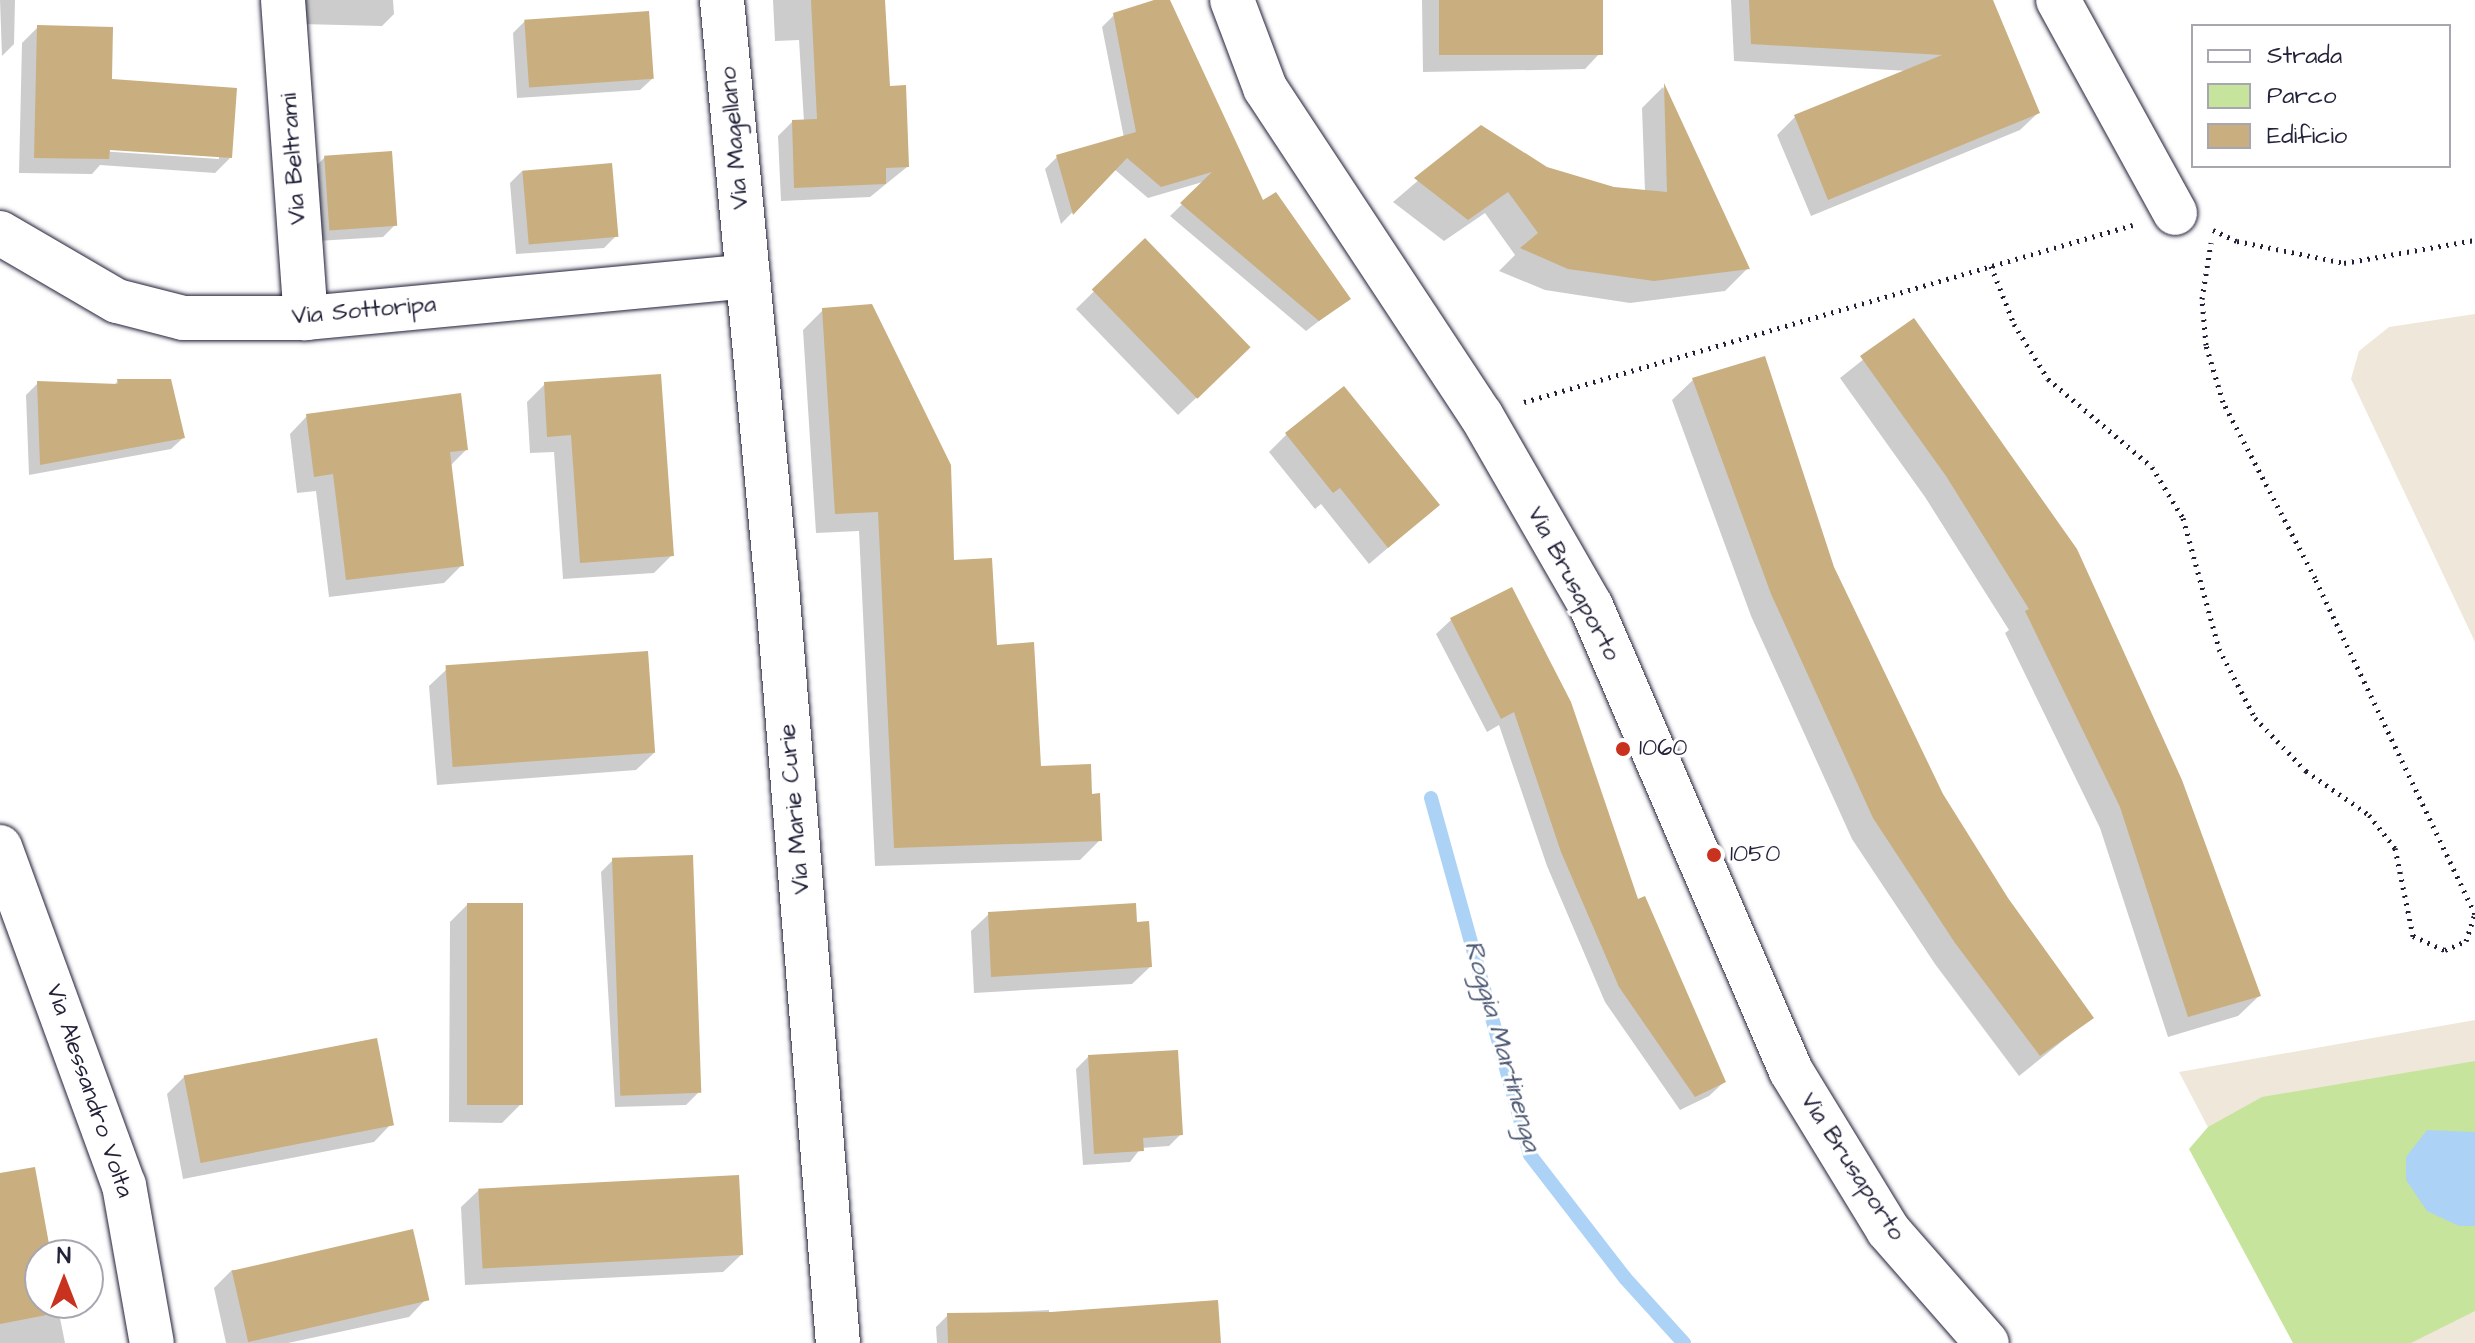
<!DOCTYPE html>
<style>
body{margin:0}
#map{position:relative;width:2475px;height:1343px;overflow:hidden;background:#fff;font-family:"Architects Daughter",sans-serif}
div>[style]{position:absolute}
.built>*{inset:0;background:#efe7d9}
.green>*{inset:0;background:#c6e49b}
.water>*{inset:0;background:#acd3f6}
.shadow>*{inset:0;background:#0003}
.stream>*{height:14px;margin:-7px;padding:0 7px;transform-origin:7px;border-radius:7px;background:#acd3f6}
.building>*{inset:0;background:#c9ae7f;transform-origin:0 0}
.path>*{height:5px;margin-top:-2.5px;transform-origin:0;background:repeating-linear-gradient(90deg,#22223b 0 2px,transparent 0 8px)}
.roads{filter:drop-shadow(0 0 2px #22223b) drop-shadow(0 0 2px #22223b)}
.minor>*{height:44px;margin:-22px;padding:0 22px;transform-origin:22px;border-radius:22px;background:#fff}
.dots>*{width:22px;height:22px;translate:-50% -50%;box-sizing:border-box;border:4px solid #fff;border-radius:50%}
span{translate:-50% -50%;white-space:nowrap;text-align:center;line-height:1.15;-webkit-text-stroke:6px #fff;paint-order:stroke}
.street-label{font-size:24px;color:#22223b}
.poi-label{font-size:24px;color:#22223b}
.left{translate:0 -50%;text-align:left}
.water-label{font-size:26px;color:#4b5773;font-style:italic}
.legend{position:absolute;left:2191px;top:24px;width:260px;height:144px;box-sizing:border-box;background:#fff;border:2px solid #a7a7b1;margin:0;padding:10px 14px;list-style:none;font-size:24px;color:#22223b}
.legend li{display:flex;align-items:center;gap:16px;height:40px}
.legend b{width:40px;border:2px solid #a7a7b1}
.north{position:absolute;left:24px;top:1239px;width:80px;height:80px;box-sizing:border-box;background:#fff;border:2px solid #a7a7b1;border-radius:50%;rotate:0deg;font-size:22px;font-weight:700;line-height:32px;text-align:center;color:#22223b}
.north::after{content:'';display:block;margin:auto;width:28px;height:36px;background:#c8321e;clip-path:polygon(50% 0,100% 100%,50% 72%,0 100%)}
</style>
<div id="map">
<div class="built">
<i style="clip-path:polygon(2475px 314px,2475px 642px,2351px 379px,2359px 351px,2389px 327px)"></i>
<i style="clip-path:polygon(2475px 1020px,2475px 1343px,2321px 1343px,2179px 1072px)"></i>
</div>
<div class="green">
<i style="clip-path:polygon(2475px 1061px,2475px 1311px,2411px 1343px,2293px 1343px,2189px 1149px,2208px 1127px,2262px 1097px)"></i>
</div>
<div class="water">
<i style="clip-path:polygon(2427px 1130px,2475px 1132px,2475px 1226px,2459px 1226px,2427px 1211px,2406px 1180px,2406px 1157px)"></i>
</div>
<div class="shadow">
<i style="clip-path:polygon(0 0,15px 0,14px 44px,2px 56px)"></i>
<i style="clip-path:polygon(299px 0,393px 0,394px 14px,382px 26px,300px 24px)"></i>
<i style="clip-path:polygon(773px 0,882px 0,889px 88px,907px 167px,870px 197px,781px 201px,778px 136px,792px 122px,804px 122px,799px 40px,775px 41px)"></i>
<i style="clip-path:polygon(1168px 0,1262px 203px,1349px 298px,1306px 331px,1170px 216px,1206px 181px,1148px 198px,1114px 169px,1061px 224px,1045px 169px,1057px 157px,1124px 138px,1102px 27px,1114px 15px)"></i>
<i style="clip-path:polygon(1422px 0,1601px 0,1602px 51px,1585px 69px,1423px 72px)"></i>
<i style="clip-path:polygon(1731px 0,1956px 0,2038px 113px,2020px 130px,1811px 216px,1777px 135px,1795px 117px,1908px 71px,1734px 61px)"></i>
<i style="clip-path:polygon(525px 21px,652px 79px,640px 90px,517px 98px,513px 33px)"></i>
<i style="clip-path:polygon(evenodd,38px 27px,109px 81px,230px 158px,215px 173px,100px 165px,92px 174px,19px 173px,22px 43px,38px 27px,100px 147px,219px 155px,219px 159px,99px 151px,100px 147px)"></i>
<i style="clip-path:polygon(1663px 87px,1748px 268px,1725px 291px,1630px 303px,1545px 290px,1499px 271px,1515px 255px,1485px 213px,1444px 241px,1393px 202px,1481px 127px,1546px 169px,1614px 189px,1645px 192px,1642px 108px)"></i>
<i style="clip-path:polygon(325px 157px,395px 225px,383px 237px,317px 241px,313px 169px)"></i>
<i style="clip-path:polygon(522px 171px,616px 236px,604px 248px,516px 254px,510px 183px)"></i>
<i style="clip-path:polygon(1145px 241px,1230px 366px,1178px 415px,1076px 309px)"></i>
<i style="clip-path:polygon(823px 310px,995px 647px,1039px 768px,1090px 796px,1100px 840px,1080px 860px,875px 866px,859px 531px,816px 533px,803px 330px)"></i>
<i style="clip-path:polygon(1913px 320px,2259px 996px,2238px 1016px,2168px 1037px,2100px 828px,2005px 633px,2009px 630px,1925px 497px,1840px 378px)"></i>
<i style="clip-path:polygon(1693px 380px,1832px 568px,1941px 795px,2007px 899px,2091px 1018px,2019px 1076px,1935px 964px,1852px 839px,1751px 616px,1672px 400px)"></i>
<i style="clip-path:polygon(118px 381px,183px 438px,171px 449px,29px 475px,26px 395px,38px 383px,113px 386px)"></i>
<i style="clip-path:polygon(545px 384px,672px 555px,654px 573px,563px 579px,554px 452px,530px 453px,527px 402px)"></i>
<i style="clip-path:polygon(307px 416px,466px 450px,450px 466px,462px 565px,444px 583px,329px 597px,316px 491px,297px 493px,290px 434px)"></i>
<i style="clip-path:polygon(1287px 434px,1438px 505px,1369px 564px,1321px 504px,1315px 509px,1269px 452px)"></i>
<i style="clip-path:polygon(1511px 589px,1636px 902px,1724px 1082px,1709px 1096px,1680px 1110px,1605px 1002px,1547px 866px,1499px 725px,1487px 732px,1436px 634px,1451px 620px)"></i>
<i style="clip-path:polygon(447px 669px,654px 753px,636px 770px,437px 785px,429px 686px)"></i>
<i style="clip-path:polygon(613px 860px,698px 1093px,686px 1105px,615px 1107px,601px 872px)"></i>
<i style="clip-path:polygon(467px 905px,520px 1105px,502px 1123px,449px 1122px,450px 922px)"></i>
<i style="clip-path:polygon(989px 914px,1135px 924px,1150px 967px,1132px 984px,974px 993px,971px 931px)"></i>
<i style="clip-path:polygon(1088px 1057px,1181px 1134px,1169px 1146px,1141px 1148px,1130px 1162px,1083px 1165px,1076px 1069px)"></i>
<i style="clip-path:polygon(185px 1076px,391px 1124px,374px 1142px,183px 1179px,167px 1094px)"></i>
<i style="clip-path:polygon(0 1175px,49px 1255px,40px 1255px,40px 1303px,57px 1303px,65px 1343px,0 1343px)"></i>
<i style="clip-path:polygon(479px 1190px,741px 1255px,723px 1272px,465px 1285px,461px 1207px)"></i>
<i style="clip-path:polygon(232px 1270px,426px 1299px,409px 1317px,288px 1343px,226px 1343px,214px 1288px)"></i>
<i style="clip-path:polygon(1049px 1310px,1050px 1343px,937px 1343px,936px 1327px,948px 1315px)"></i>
</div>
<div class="stream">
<i style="left:1431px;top:798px;width:370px;rotate:74.5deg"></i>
<i style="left:1530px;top:1155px;width:155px;rotate:52.3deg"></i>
<i style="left:1625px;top:1278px;width:88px;rotate:47.8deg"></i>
</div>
<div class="building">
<i style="clip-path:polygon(811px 0,885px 0,890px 86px,906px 85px,909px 167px,886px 168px,886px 184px,794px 188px,792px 120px,817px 119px)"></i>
<i style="clip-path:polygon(1154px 0,1170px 0,1263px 200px,1276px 192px,1351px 299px,1319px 321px,1180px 203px,1212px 172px,1161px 187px,1127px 158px,1073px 215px,1056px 155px,1136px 132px,1113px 13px)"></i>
<i style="left:1439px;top:0;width:164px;height:55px"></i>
<i style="clip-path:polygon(1749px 0,1993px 0,2040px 113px,1828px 200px,1794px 115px,1942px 55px,1751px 44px)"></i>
<i style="left:649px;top:11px;width:68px;height:125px;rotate:86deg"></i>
<i style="clip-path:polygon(37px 25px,113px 27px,112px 79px,237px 88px,232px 158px,110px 150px,109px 159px,34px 158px)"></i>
<i style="clip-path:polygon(1664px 83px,1750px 269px,1654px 281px,1568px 269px,1520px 248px,1538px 233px,1508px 192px,1468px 220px,1414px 178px,1481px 125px,1547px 167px,1614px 187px,1667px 192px)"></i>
<i style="left:392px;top:151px;width:75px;height:68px;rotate:86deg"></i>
<i style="left:612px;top:163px;width:74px;height:90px;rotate:85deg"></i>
<i style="left:1145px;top:238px;width:152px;height:74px;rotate:46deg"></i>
<i style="clip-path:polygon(872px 304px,951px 465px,954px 560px,992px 558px,997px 645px,1034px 642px,1041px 766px,1091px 764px,1092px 794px,1100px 793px,1102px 841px,894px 848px,878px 512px,835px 514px,822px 308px)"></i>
<i style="clip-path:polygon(1914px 318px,2077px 549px,2182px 780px,2261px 996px,2188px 1017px,2120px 807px,2025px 611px,2029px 609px,1946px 476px,1860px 356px)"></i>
<i style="clip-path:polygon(1765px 356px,1834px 567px,1943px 794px,2008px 898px,2094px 1018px,2040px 1056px,1955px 943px,1873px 818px,1771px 594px,1692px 378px)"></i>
<i style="clip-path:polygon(661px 374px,674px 556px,580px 563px,571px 435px,547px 437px,544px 382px)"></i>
<i style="clip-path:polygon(117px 379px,171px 379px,185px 438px,40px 465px,37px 381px,118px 384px)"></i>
<i style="clip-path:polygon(1344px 386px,1440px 505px,1388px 548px,1340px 488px,1333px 493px,1285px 433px)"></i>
<i style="clip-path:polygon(461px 393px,468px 450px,450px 452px,464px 566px,346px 580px,333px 474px,314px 477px,306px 414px)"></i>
<i style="clip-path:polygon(1512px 587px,1571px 702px,1638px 899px,1645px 896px,1726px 1082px,1695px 1097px,1619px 987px,1561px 852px,1514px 712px,1501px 719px,1450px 618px)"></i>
<i style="left:648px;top:651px;width:102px;height:203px;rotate:86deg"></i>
<i style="left:693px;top:855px;width:238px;height:81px;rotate:88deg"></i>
<i style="left:467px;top:903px;width:56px;height:202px"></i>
<i style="clip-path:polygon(1136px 903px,1137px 922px,1149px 921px,1152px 967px,991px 977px,988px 912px)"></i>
<i style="left:377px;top:1038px;width:89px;height:197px;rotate:79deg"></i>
<i style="clip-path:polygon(1178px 1050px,1183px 1135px,1143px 1138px,1144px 1151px,1094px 1154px,1088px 1055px)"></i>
<i style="clip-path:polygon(35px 1167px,51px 1255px,40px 1255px,40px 1303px,60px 1303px,62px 1312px,0 1324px,0 1173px)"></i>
<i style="left:739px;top:1175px;width:80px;height:261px;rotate:87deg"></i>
<i style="left:413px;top:1229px;width:73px;height:186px;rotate:77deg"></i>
<i style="clip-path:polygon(1218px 1300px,1221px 1343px,948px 1343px,947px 1313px,1051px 1312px)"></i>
</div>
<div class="path">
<i style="left:2213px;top:230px;width:26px;rotate:25deg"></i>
<i style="left:2237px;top:241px;width:109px;rotate:11.6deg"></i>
<i style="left:2344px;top:263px;width:133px;rotate:-10deg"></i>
<i style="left:1991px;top:266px;width:62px;rotate:68.4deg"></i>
<i style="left:2014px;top:324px;width:65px;rotate:58.3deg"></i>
<i style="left:2048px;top:379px;width:136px;rotate:40.2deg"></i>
<i style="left:2152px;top:467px;width:60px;rotate:58.7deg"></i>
<i style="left:2183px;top:518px;width:136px;rotate:74.6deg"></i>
<i style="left:2219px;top:649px;width:78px;rotate:62.4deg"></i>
<i style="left:2255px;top:718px;width:74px;rotate:46.1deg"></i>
<i style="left:2306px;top:771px;width:77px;rotate:34.9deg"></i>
<i style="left:2369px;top:815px;width:42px;rotate:51.8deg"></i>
<i style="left:2395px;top:848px;width:90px;rotate:78.4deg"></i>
<i style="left:2413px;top:936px;width:35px;rotate:24deg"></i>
<i style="left:2445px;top:950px;width:23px;rotate:-23deg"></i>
<i style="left:2466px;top:941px;width:28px;rotate:-72deg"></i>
<i style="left:2475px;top:914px;width:372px;rotate:-115.5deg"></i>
<i style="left:2315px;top:578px;width:199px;rotate:-117.6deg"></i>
<i style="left:2223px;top:402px;width:59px;rotate:-106.6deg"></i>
<i style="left:2206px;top:345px;width:46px;rotate:-95deg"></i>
<i style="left:2202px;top:299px;width:57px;rotate:-80.9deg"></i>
<i style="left:1524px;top:402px;width:634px;rotate:-16.21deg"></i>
</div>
<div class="roads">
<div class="minor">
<i style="left:283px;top:0;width:319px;rotate:85.9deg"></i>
<i style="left:722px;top:0;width:590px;rotate:84.65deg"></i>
<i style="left:777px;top:587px;width:758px;rotate:85.39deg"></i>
<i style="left:1232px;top:0;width:94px;rotate:69.4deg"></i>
<i style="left:1265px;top:88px;width:392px;rotate:56.6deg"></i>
<i style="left:1481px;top:415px;width:220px;rotate:60.1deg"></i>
<i style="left:1591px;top:606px;width:506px;rotate:66.73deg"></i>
<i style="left:1791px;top:1071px;width:186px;rotate:58.6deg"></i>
<i style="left:1888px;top:1230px;width:150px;rotate:48.8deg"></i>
<i style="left:2058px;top:0;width:243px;rotate:61.2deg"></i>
<i style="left:0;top:233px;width:135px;rotate:30.2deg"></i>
<i style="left:117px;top:301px;width:68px;rotate:14.4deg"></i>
<i style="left:183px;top:318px;width:123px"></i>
<i style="left:306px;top:318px;width:444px;rotate:-5.4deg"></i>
<i style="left:0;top:847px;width:360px;rotate:69.9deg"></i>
<i style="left:124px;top:1185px;width:160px;rotate:80deg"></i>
</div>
</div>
<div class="dots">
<i style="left:1623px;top:749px;background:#c8321e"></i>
<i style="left:1714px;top:855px;background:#c8321e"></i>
</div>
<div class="street-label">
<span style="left:735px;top:138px;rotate:-95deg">Via Magellano</span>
<span style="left:294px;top:159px;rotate:-94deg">Via Beltrami</span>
<span style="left:364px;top:311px;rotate:-5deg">Via Sottoripa</span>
<span style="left:1573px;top:584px;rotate:62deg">Via Brusaporto</span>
<span style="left:795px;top:809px;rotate:-95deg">Via Marie Curie</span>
<span style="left:89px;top:1091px;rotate:71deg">Via Alessandro Volta</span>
<span style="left:1852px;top:1167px;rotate:57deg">Via Brusaporto</span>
</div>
<div class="poi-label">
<span class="left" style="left:1639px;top:749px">1060</span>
<span class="left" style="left:1730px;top:855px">1050</span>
</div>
<div class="water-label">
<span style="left:1502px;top:1046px;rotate:74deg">Roggia Martinenga</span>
</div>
<ul class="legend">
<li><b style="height:10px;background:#fff"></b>Strada</li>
<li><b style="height:22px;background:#c6e49b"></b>Parco</li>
<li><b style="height:22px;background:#c9ae7f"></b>Edificio</li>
</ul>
<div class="north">N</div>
</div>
